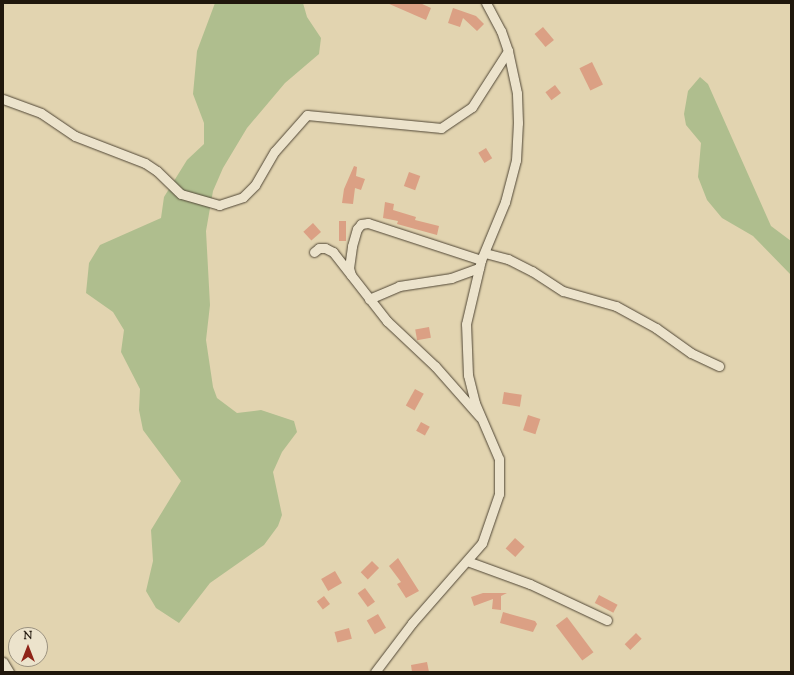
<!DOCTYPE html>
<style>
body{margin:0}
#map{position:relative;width:794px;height:675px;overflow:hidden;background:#e2d4b0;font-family:"Sorts Mill Goudy",serif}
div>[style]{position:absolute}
.green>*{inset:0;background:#afbe8e}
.building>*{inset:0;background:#dba084;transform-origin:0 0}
.roads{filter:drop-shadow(0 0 1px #504635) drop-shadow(0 0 1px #504635)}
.minor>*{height:9px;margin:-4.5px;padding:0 4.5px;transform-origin:4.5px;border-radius:4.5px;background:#ece3cc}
span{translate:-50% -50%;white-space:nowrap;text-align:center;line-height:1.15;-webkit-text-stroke:3px #ece3cc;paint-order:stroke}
.frame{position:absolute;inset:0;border:4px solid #20170c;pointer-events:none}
.north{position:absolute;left:8px;top:627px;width:40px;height:40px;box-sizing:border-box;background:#ece3cc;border:1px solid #9a917f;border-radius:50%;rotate:0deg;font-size:11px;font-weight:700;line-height:16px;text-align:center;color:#20170c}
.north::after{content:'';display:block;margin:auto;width:14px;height:18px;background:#8f2418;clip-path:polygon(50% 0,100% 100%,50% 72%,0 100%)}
</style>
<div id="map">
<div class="green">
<i style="clip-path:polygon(215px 3px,303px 3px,307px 17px,321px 38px,319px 54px,285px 83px,247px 128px,223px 168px,213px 191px,206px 231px,210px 305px,206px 340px,213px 387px,217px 398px,237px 413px,261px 410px,294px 421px,297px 432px,282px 452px,273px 472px,282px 515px,278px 526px,264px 545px,210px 583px,179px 623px,156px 608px,146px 591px,153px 561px,151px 530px,181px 481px,143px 430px,139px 410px,140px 389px,121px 352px,124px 330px,113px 312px,86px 293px,89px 263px,100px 245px,161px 218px,164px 197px,187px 160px,204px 144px,204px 123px,193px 94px,197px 51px)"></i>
<i style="clip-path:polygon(700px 77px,708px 84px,771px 226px,791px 241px,791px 275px,753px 236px,722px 218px,707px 200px,698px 177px,701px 143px,686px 125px,684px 114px,688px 91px)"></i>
</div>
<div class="building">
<i style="clip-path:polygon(387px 3px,420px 3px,431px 8px,426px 20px)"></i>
<i style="clip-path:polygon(453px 8px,476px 16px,484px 24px,477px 31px,463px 18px,460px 27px,448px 23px)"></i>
<i style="left:543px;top:27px;width:17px;height:11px;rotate:50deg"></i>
<i style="left:592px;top:62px;width:25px;height:14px;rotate:64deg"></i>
<i style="left:555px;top:85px;width:10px;height:12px;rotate:53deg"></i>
<i style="left:486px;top:148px;width:12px;height:9px;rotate:59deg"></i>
<i style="clip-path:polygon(354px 166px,357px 167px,356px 176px,365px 179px,361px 190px,355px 188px,353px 204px,342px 203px,344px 189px)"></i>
<i style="left:409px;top:172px;width:12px;height:15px;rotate:20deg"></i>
<i style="clip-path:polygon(385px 202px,394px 204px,393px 210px,416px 217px,415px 220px,439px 226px,437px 235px,397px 224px,398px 221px,383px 218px)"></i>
<i style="left:339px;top:221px;width:7px;height:20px"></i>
<i style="left:313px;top:223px;width:12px;height:13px;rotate:48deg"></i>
<i style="left:429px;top:327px;width:11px;height:14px;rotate:80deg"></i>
<i style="left:415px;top:389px;width:10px;height:19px;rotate:29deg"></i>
<i style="left:504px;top:392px;width:18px;height:12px;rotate:9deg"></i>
<i style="left:528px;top:415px;width:13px;height:16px;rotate:18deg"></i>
<i style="left:421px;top:422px;width:10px;height:10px;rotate:29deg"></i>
<i style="left:515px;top:538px;width:13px;height:14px;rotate:42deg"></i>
<i style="clip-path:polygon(398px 558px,419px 591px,406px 598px,397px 584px,401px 582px,389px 566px)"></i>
<i style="left:372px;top:561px;width:10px;height:16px;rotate:45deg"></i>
<i style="left:335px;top:571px;width:14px;height:16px;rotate:60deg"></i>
<i style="left:365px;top:588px;width:17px;height:9px;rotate:54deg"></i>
<i style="clip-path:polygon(483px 593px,507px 593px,501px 596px,501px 610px,492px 609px,493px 599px,474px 606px,471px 597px)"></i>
<i style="left:599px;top:595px;width:21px;height:9px;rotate:28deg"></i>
<i style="left:324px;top:596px;width:10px;height:9px;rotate:53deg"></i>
<i style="clip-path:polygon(503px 612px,535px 621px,537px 624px,533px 632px,500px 623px)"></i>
<i style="left:378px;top:614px;width:16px;height:13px;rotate:60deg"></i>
<i style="left:567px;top:617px;width:44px;height:14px;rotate:53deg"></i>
<i style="left:349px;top:628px;width:11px;height:15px;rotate:75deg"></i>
<i style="left:636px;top:633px;width:8px;height:16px;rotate:45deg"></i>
<i style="clip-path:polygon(427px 662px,429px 672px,412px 672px,411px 665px)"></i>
</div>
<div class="roads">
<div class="minor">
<i style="left:3px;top:99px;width:40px;rotate:20.2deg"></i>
<i style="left:41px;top:113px;width:41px;rotate:34.1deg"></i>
<i style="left:75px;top:136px;width:75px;rotate:21.1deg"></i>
<i style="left:145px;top:163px;width:14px;rotate:34deg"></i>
<i style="left:157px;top:171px;width:33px;rotate:44deg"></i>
<i style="left:181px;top:194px;width:40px;rotate:16deg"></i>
<i style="left:219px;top:205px;width:25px;rotate:-18deg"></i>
<i style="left:243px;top:197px;width:17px;rotate:-45deg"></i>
<i style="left:255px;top:185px;width:39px;rotate:-60deg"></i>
<i style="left:275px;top:151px;width:48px;rotate:-48.4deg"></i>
<i style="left:307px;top:115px;width:135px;rotate:5.5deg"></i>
<i style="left:441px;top:128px;width:37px;rotate:-34deg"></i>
<i style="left:472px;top:107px;width:67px;rotate:-57.3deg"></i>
<i style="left:314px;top:252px;width:6px;rotate:-39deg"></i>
<i style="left:319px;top:248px;width:6px"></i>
<i style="left:325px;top:248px;width:9px;rotate:27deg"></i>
<i style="left:333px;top:252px;width:88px;rotate:52deg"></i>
<i style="left:387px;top:321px;width:66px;rotate:43.2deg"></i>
<i style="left:435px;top:366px;width:68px;rotate:48.6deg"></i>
<i style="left:485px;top:253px;width:24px;rotate:15deg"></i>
<i style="left:508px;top:259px;width:27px;rotate:27deg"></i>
<i style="left:532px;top:271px;width:37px;rotate:33deg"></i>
<i style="left:563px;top:291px;width:55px;rotate:15.8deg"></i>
<i style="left:616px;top:306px;width:46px;rotate:28.8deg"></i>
<i style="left:656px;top:328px;width:43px;rotate:35.5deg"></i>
<i style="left:691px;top:353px;width:31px;rotate:25deg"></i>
<i style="left:351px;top:275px;width:7px;rotate:-106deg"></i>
<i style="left:349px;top:268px;width:22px;rotate:-82deg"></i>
<i style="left:352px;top:246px;width:18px;rotate:-74deg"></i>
<i style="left:357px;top:229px;width:6px;rotate:-51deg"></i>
<i style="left:361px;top:224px;width:7px;rotate:-8deg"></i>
<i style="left:368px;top:223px;width:119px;rotate:18.1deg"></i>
<i style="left:369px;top:299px;width:33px;rotate:-23deg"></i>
<i style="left:399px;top:286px;width:53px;rotate:-8.7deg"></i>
<i style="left:451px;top:278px;width:30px;rotate:-20deg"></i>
<i style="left:467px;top:561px;width:67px;rotate:20.1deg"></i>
<i style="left:530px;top:584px;width:85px;rotate:25.1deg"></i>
<i style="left:3px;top:662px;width:12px;rotate:59deg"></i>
<i style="left:375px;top:672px;width:61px;rotate:-52.9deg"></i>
<i style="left:412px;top:623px;width:106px;rotate:-48.8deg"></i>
<i style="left:482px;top:543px;width:52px;rotate:-70.9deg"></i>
<i style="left:499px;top:494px;width:35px;rotate:-90deg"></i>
<i style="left:499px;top:459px;width:61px;rotate:-113.2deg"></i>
<i style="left:475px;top:403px;width:29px;rotate:-104deg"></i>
<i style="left:468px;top:375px;width:51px;rotate:-92.2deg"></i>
<i style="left:466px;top:324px;width:66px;rotate:-76.8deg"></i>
<i style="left:481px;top:260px;width:63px;rotate:-67.5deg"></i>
<i style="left:505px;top:202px;width:43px;rotate:-75.3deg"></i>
<i style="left:516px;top:160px;width:37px;rotate:-87deg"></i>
<i style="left:518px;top:123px;width:30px;rotate:-92deg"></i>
<i style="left:517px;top:93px;width:43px;rotate:-102.1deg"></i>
<i style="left:508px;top:51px;width:21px;rotate:-109deg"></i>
<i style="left:501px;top:31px;width:32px;rotate:-118deg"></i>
</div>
</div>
<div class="frame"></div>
<div class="north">N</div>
</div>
